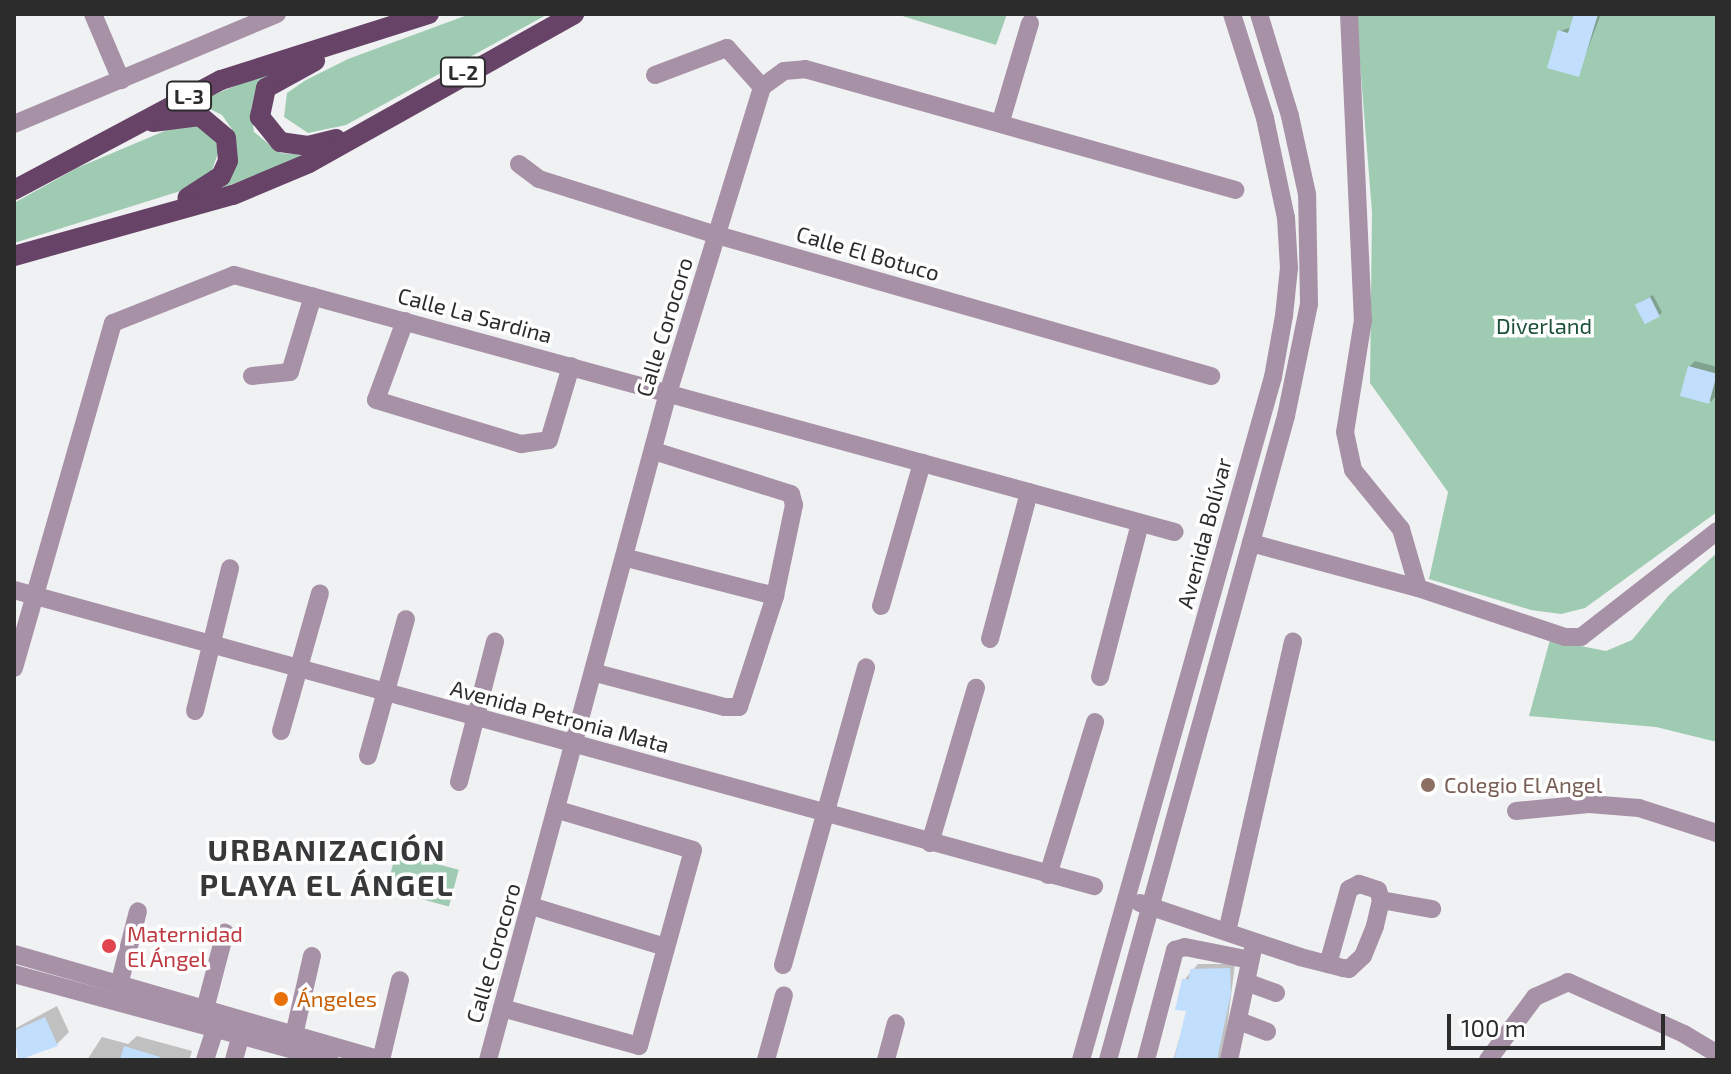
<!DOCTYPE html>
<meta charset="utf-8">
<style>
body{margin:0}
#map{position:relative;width:1731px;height:1074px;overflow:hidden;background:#f0f1f2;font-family:"Exo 2",sans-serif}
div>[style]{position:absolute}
.green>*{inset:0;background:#a0cbb3;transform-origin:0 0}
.shadow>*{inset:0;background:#0003}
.building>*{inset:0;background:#c1defd;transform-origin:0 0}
.minor>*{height:18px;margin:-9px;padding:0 9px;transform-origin:9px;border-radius:9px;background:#a791a7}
.major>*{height:20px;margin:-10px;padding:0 10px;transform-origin:10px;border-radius:10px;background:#684368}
.dots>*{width:22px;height:22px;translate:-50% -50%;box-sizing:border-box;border:4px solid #fefeff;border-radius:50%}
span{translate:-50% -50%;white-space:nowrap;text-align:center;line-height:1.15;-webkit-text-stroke:7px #fefeff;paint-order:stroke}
.shield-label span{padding:2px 6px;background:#fefeff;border:2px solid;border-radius:6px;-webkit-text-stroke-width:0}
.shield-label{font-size:20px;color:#2c2c2c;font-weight:700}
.street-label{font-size:22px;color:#2c2c2c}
.park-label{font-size:22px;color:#1d5239}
.education-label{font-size:22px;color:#785e54}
.left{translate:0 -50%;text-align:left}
.health-label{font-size:22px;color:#be3a42}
.food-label{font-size:22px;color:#c56008}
.district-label{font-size:30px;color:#373839;font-weight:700;letter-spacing:2px}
.frame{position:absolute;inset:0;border:16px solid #2c2c2c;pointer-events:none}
.scale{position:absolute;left:1447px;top:1014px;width:218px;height:36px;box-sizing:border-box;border:4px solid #2c2c2c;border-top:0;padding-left:10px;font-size:24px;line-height:28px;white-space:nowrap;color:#2c2c2c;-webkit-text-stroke:6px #fefeff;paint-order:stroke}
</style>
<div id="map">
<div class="green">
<i style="clip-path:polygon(470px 14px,548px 14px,346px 125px,308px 133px,284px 117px,287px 93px,306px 80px,348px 59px)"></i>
<i style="clip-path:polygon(896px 14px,1007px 14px,996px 45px)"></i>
<i style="clip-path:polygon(1356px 14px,1717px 14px,1717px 512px,1585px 608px,1561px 614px,1531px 610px,1429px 579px,1448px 492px,1370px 383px,1372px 212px)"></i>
<i style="clip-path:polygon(281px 67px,256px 89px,251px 109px,254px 132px,280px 153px,308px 155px,217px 190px,237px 163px,234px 132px,222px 115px,208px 108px,182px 108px)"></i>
<i style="clip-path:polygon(194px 124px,215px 140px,219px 150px,210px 176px,187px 189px,14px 243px,14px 203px,77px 168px,174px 127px)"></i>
<i style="clip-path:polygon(1717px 553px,1717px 742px,1656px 727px,1529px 716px,1550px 640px,1606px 651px,1632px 640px,1669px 595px)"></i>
<i style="left:396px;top:853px;width:65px;height:38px;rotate:15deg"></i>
</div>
<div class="shadow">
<i style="clip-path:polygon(1576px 14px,1601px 14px,1578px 75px,1560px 31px,1572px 27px)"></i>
<i style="clip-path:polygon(1653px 295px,1662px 312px,1659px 316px,1640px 302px)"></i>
<i style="clip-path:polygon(1695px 361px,1717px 367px,1717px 394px,1711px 402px,1689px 367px)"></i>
<i style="clip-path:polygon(1198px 964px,1235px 964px,1223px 1060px,1173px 1060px,1188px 1009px,1184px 980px)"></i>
<i style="clip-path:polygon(57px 1006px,69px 1032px,57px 1044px,20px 1060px,14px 1029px)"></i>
<i style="clip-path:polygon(137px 1036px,192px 1051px,189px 1060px,87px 1060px,102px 1037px,128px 1044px)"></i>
</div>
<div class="building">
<i style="clip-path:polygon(1574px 14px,1598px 14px,1579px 77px,1547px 68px,1558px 30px,1568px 33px)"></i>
<i style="left:1650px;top:297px;width:22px;height:17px;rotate:63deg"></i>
<i style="left:1688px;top:366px;width:30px;height:31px;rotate:15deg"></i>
<i style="clip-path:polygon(1230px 968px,1231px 993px,1217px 1060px,1174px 1060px,1186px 1011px,1175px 1010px,1182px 979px,1189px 979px,1190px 969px)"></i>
<i style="clip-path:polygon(45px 1017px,58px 1046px,18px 1060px,14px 1031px)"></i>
<i style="clip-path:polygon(124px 1046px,160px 1057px,159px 1060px,120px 1060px)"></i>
</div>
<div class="minor">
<i style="left:93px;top:14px;width:72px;rotate:67deg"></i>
<i style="left:1349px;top:14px;width:306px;rotate:87.4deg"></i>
<i style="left:1363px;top:320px;width:113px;rotate:99.1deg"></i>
<i style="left:1345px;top:432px;width:39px;rotate:78deg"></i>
<i style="left:1353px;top:470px;width:76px;rotate:50.9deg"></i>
<i style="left:1401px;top:529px;width:61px;rotate:73.9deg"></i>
<i style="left:1418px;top:588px;width:155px;rotate:18.4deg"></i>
<i style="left:1565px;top:637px;width:16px"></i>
<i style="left:1581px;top:637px;width:172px;rotate:-37.9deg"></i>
<i style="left:655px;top:75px;width:77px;rotate:-20.6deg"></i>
<i style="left:727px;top:48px;width:52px;rotate:48.1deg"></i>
<i style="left:1001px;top:121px;width:102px;rotate:-73.5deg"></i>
<i style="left:14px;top:124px;width:285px;rotate:-22.7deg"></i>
<i style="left:519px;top:164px;width:25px;rotate:37deg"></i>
<i style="left:539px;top:179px;width:187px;rotate:17.5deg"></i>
<i style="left:717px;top:235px;width:514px;rotate:15.93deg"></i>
<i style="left:405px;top:321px;width:84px;rotate:110.2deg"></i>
<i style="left:376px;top:400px;width:152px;rotate:16.9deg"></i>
<i style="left:521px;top:444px;width:28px;rotate:-8deg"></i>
<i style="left:549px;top:440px;width:77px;rotate:-73.4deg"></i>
<i style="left:252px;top:376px;width:38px;rotate:-6deg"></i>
<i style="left:290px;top:372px;width:79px;rotate:-73.2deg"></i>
<i style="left:1251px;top:543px;width:173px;rotate:15.1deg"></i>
<i style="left:627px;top:558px;width:153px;rotate:14.4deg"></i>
<i style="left:14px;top:590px;width:1120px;rotate:15.33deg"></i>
<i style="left:881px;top:606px;width:149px;rotate:-74deg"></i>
<i style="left:990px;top:639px;width:152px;rotate:-75.1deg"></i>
<i style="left:14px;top:668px;width:359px;rotate:-74deg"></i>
<i style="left:113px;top:323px;width:130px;rotate:-21.6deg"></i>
<i style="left:234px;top:275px;width:975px;rotate:15.28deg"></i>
<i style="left:596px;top:673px;width:133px;rotate:14.8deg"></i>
<i style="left:725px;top:707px;width:14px"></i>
<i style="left:739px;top:707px;width:117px;rotate:-72deg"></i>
<i style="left:775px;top:596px;width:93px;rotate:-78.2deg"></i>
<i style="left:794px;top:505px;width:11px;rotate:-105deg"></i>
<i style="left:791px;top:494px;width:144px;rotate:-162.6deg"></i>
<i style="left:1100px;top:677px;width:159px;rotate:-75.4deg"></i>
<i style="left:195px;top:711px;width:147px;rotate:-76.2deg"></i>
<i style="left:281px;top:731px;width:143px;rotate:-74.2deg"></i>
<i style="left:368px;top:756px;width:142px;rotate:-74.5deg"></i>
<i style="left:459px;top:782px;width:145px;rotate:-75.6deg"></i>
<i style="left:1516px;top:811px;width:73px;rotate:-5.5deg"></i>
<i style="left:1589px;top:804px;width:50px;rotate:4.6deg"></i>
<i style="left:1639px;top:808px;width:82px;rotate:17.8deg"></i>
<i style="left:930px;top:843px;width:162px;rotate:-73.5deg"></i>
<i style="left:1048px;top:875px;width:160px;rotate:-72.9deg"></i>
<i style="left:1381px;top:900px;width:52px;rotate:10deg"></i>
<i style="left:1140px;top:903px;width:169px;rotate:18.6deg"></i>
<i style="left:1300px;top:957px;width:44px;rotate:14.3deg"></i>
<i style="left:1343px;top:968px;width:6px;rotate:9deg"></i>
<i style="left:1349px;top:969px;width:19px;rotate:-43deg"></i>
<i style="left:1363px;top:956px;width:32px;rotate:-68deg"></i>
<i style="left:1375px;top:926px;width:27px;rotate:-77deg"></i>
<i style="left:1381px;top:900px;width:10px;rotate:-107deg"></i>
<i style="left:1378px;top:890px;width:20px;rotate:-162deg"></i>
<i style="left:1359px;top:884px;width:11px;rotate:153deg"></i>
<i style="left:1349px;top:889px;width:78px;rotate:105.6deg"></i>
<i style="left:531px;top:906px;width:140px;rotate:17deg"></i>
<i style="left:1227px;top:932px;width:298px;rotate:-77.2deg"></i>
<i style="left:14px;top:954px;width:383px;rotate:16.1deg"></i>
<i style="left:783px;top:965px;width:309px;rotate:-74.4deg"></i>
<i style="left:14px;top:974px;width:327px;rotate:15.2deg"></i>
<i style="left:1246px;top:982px;width:32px;rotate:20deg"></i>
<i style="left:119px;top:985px;width:76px;rotate:-75.6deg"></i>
<i style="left:502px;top:1008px;width:142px;rotate:15.5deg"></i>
<i style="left:639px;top:1046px;width:203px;rotate:-74.6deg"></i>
<i style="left:693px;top:850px;width:141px;rotate:-163.5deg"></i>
<i style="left:205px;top:1009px;width:79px;rotate:-75.3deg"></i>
<i style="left:1239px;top:1021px;width:30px;rotate:21deg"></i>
<i style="left:294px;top:1035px;width:81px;rotate:-77.2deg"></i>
<i style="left:205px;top:1060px;width:35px;rotate:-72deg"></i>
<i style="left:234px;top:1060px;width:27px;rotate:-75deg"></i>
<i style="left:381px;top:1060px;width:82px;rotate:-76.6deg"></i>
<i style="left:488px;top:1060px;width:691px;rotate:-74.9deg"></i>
<i style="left:668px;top:393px;width:320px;rotate:-72.9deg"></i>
<i style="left:762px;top:87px;width:27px;rotate:-36deg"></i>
<i style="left:784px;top:71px;width:21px;rotate:-5deg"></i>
<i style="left:805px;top:69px;width:447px;rotate:15.7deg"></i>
<i style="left:766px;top:1060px;width:67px;rotate:-74.5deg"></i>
<i style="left:886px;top:1060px;width:38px;rotate:-75deg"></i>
<i style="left:1081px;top:1060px;width:709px;rotate:-74.3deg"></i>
<i style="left:1273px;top:377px;width:62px;rotate:-79.8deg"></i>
<i style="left:1284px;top:316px;width:48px;rotate:-84.1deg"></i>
<i style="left:1289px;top:268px;width:50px;rotate:-93.4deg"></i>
<i style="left:1286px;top:218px;width:102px;rotate:-101.9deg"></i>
<i style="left:1265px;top:118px;width:109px;rotate:-107.6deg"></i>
<i style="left:1108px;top:1060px;width:668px;rotate:-74.55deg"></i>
<i style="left:1286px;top:416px;width:114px;rotate:-78.4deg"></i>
<i style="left:1309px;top:304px;width:110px;rotate:-91deg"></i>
<i style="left:1307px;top:194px;width:80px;rotate:-102.3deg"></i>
<i style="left:1290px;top:116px;width:107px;rotate:-106.9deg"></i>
<i style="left:1146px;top:1060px;width:114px;rotate:-75.2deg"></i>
<i style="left:1175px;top:950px;width:10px;rotate:-17deg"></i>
<i style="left:1185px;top:947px;width:66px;rotate:11.3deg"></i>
<i style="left:1229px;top:1060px;width:114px;rotate:-77.8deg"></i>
<i style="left:1488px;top:1060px;width:79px;rotate:-53.3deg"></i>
<i style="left:1535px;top:997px;width:36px;rotate:-24deg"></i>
<i style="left:1568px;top:982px;width:127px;rotate:24.1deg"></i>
<i style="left:1684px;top:1034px;width:39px;rotate:31deg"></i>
</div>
<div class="major">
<i style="left:315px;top:61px;width:56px;rotate:151.1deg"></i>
<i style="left:266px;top:88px;width:30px;rotate:102deg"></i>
<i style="left:260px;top:117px;width:32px;rotate:51deg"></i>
<i style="left:280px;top:142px;width:28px;rotate:8deg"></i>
<i style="left:308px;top:146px;width:29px;rotate:-14deg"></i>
<i style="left:153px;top:122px;width:47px;rotate:-7.3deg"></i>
<i style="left:200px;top:116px;width:34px;rotate:40deg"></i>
<i style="left:226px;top:138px;width:23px;rotate:85deg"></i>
<i style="left:228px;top:161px;width:17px;rotate:115deg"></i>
<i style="left:221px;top:176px;width:40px;rotate:147.1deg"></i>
<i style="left:14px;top:190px;width:234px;rotate:-28deg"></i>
<i style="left:221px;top:80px;width:218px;rotate:-17.6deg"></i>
<i style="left:14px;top:256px;width:227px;rotate:-15.6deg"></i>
<i style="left:233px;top:195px;width:82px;rotate:-22.8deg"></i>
<i style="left:309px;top:163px;width:304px;rotate:-29.3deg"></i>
</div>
<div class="dots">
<i style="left:1428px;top:785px;background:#8d6e63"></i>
<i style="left:109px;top:946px;background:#e0444e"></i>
<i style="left:281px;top:999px;background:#e8710a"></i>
</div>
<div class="shield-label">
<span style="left:463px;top:72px">L-2</span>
<span style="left:189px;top:96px">L-3</span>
</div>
<div class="street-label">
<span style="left:868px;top:253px;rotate:16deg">Calle El Botuco</span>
<span style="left:475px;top:315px;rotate:15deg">Calle La Sardina</span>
<span style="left:664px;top:327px;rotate:-73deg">Calle Corocoro</span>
<span style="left:1204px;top:533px;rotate:-75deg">Avenida Bolívar</span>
<span style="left:560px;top:716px;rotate:15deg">Avenida Petronia Mata</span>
<span style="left:493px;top:953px;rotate:-74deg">Calle Corocoro</span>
</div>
<div class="park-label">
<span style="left:1544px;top:326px">Diverland</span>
</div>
<div class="education-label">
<span class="left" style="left:1444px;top:785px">Colegio El Angel</span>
</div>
<div class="health-label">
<span class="left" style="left:127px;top:946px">Maternidad<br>El Ángel</span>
</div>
<div class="food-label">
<span class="left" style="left:297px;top:999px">Ángeles</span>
</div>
<div class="district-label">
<span style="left:327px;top:866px">URBANIZACIÓN<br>PLAYA EL ÁNGEL</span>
</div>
<div class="frame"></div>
<div class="scale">100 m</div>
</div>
